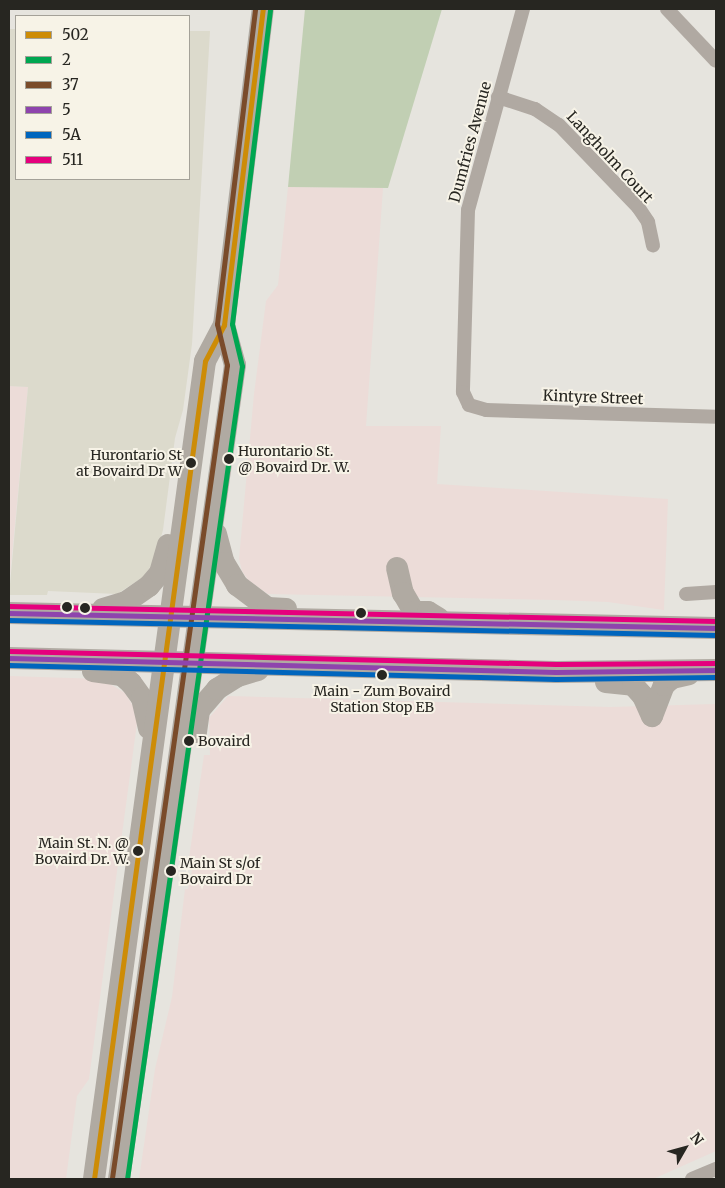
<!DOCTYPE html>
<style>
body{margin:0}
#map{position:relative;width:725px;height:1188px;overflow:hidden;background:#e6e4de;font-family:Merriweather,serif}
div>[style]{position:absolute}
.commercial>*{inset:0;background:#ecdcd8}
.built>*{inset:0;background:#dcdacc}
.green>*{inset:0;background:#c1cfb3}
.minor>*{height:14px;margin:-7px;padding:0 7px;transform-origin:7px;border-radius:7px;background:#b0a9a2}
.primary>*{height:22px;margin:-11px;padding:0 11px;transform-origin:11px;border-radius:11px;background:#b0aaa2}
.bus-1>*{height:5px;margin:-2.5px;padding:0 2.5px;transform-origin:2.5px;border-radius:2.5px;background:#cd8c07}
.bus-2>*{height:5px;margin:-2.5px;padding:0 2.5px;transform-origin:2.5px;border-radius:2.5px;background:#00a651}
.bus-3>*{height:5px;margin:-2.5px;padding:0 2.5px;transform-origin:2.5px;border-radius:2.5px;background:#7a4b2a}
.bus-4>*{height:5px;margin:-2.5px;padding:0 2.5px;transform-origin:2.5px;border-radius:2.5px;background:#8e44ad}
.bus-5>*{height:5px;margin:-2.5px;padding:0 2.5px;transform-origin:2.5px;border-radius:2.5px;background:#0065bd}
.bus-6>*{height:5px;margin:-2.5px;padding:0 2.5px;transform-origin:2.5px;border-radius:2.5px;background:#e5007d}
.dots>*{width:14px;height:14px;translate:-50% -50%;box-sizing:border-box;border:2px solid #f7f3e7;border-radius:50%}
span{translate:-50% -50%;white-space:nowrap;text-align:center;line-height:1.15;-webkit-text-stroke:4px #f7f3e7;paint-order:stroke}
.bus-label{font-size:14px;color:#272621}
.left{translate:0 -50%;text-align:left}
.right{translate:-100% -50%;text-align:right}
.street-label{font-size:15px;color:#272621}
.frame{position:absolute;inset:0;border:10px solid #272621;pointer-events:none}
.legend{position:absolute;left:15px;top:15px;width:175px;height:165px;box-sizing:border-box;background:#f7f3e7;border:1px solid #a4a198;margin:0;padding:6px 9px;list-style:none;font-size:15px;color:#272621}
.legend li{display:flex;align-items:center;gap:10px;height:25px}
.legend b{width:25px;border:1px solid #a4a198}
.north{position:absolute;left:660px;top:1123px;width:50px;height:50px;-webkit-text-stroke:4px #f7f3e7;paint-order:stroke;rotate:52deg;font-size:14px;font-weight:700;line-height:20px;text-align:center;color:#272621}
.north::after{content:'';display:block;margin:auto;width:18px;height:22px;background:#272621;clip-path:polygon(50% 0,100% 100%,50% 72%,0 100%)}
</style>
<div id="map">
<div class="commercial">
<i style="clip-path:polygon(288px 187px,383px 188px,366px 426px,441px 426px,437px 484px,668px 499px,664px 610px,608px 602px,556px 600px,268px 594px,248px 580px,242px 571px,239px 559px,254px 394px,266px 301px,278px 285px)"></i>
<i style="clip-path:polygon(9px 386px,28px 387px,9px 586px)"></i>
<i style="clip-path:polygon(9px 676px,102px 679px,125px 693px,133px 706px,137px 723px,89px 1079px,77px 1096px,66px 1179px,9px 1179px)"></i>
<i style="clip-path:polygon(228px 696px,610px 707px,716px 704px,716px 1151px,653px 1179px,139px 1179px,155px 1069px,172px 997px,185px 889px,188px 889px,193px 866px,188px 865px,204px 755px,210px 755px,209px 718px)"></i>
</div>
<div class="built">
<i style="clip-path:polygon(9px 29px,16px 29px,16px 179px,189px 179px,189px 31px,210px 31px,192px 344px,183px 410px,175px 438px,163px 530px,154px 562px,143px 577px,117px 594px,48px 591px,47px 595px,9px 595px,28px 387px,9px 386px)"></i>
</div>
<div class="green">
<i style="clip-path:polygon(305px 9px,442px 9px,388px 188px,288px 187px)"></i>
</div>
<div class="minor">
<i style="left:523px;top:9px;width:208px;rotate:105.3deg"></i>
<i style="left:468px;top:210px;width:182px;rotate:91.6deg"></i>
<i style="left:463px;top:392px;width:14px;rotate:65deg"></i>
<i style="left:469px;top:405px;width:18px;rotate:16deg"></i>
<i style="left:486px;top:410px;width:230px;rotate:1.7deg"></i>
<i style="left:667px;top:9px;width:71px;rotate:46.7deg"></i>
<i style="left:498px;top:97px;width:39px;rotate:18deg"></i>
<i style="left:535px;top:109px;width:29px;rotate:34deg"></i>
<i style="left:559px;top:125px;width:114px;rotate:46.1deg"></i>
<i style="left:638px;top:207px;width:18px;rotate:56deg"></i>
<i style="left:648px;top:222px;width:24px;rotate:78deg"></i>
<i style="left:686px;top:594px;width:30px;rotate:-4deg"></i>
<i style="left:692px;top:1179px;width:26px;rotate:-23deg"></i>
</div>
<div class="primary">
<i style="left:216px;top:534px;width:30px;rotate:75deg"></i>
<i style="left:224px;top:563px;width:26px;rotate:59deg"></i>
<i style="left:237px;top:585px;width:39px;rotate:37deg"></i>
<i style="left:268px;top:608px;width:18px;rotate:3deg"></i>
<i style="left:397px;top:568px;width:26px;rotate:77deg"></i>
<i style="left:403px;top:593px;width:22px;rotate:60deg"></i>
<i style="left:414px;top:612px;width:14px"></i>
<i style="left:428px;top:612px;width:12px;rotate:31deg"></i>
<i style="left:103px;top:609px;width:24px;rotate:-17deg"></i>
<i style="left:126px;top:602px;width:28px;rotate:-35deg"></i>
<i style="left:149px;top:586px;width:17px;rotate:-50deg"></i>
<i style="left:160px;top:573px;width:29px;rotate:-74deg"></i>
<i style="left:9px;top:613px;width:707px;rotate:1.22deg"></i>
<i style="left:9px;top:658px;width:547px;rotate:1.47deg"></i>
<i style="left:556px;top:672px;width:160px;rotate:-0.7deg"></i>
<i style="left:93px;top:671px;width:29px;rotate:8deg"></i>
<i style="left:122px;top:675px;width:12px;rotate:42deg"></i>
<i style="left:131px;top:683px;width:19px;rotate:54deg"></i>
<i style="left:142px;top:698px;width:31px;rotate:77deg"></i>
<i style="left:606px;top:682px;width:27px;rotate:6deg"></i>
<i style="left:633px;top:685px;width:15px;rotate:48deg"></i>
<i style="left:643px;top:696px;width:22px;rotate:66deg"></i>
<i style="left:652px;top:716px;width:33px;rotate:-69deg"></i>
<i style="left:664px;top:685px;width:11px;rotate:-41deg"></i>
<i style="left:672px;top:678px;width:17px;rotate:-13deg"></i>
<i style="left:196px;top:732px;width:22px;rotate:-82deg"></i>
<i style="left:199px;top:710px;width:28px;rotate:-49deg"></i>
<i style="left:217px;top:689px;width:25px;rotate:-32deg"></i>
<i style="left:238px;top:676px;width:21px;rotate:-17deg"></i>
<i style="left:94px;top:1179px;width:825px;rotate:-82.27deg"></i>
<i style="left:205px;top:361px;width:41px;rotate:-62.2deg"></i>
<i style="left:119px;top:1179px;width:822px;rotate:-81.89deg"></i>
<i style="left:235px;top:365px;width:41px;rotate:-105.4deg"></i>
<i style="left:224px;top:325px;width:318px;rotate:-83deg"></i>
</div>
<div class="bus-1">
<i style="left:94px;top:1179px;width:825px;rotate:-82.27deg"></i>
<i style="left:205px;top:361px;width:41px;rotate:-62.2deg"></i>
<i style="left:224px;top:325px;width:318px;rotate:-83deg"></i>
</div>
<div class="bus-2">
<i style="left:127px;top:1179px;width:821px;rotate:-81.95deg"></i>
<i style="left:242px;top:366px;width:43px;rotate:-103.4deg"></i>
<i style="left:232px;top:324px;width:316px;rotate:-83.1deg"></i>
</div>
<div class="bus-3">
<i style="left:112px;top:1178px;width:821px;rotate:-81.95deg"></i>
<i style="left:227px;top:365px;width:42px;rotate:-103.7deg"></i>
<i style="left:217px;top:324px;width:317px;rotate:-83.1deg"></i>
</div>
<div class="bus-4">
<i style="left:9px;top:613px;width:707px;rotate:1.22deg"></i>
<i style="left:9px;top:658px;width:547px;rotate:1.47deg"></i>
<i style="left:556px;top:672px;width:160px;rotate:-0.7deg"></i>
</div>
<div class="bus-5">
<i style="left:9px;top:620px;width:707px;rotate:1.22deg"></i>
<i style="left:9px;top:665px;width:547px;rotate:1.47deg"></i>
<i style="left:556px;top:679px;width:160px;rotate:-0.7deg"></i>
</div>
<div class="bus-6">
<i style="left:9px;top:606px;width:707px;rotate:1.22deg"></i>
<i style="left:9px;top:651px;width:547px;rotate:1.36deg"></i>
<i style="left:556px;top:664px;width:160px;rotate:-0.4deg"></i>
</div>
<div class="dots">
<i style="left:229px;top:459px;background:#272621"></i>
<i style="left:191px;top:463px;background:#272621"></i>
<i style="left:67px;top:607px;background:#272621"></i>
<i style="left:85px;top:608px;background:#272621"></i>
<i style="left:361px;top:613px;background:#272621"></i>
<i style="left:382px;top:675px;background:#272621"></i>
<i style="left:189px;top:741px;background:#272621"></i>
<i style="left:138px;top:851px;background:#272621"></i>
<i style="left:171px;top:871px;background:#272621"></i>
</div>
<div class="bus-label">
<span class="left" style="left:238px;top:459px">Hurontario St.<br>@ Bovaird Dr. W.</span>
<span class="right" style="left:182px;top:463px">Hurontario St<br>at Bovaird Dr W</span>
<span style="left:382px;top:699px">Main - Zum Bovaird<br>Station Stop EB</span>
<span class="left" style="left:198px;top:741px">Bovaird</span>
<span class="right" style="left:129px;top:851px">Main St. N. @<br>Bovaird Dr. W.</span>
<span class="left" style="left:180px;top:871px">Main St s/of<br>Bovaird Dr</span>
</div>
<div class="street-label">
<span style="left:470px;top:142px;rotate:-75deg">Dumfries Avenue</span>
<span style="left:610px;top:157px;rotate:47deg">Langholm Court</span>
<span style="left:593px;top:397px;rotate:2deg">Kintyre Street</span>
</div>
<div class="frame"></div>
<ul class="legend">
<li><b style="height:6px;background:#cd8c07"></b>502</li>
<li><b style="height:6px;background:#00a651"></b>2</li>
<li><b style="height:6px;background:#7a4b2a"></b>37</li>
<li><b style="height:6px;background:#8e44ad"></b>5</li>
<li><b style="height:6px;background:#0065bd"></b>5A</li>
<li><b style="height:6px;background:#e5007d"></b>511</li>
</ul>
<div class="north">N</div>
</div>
